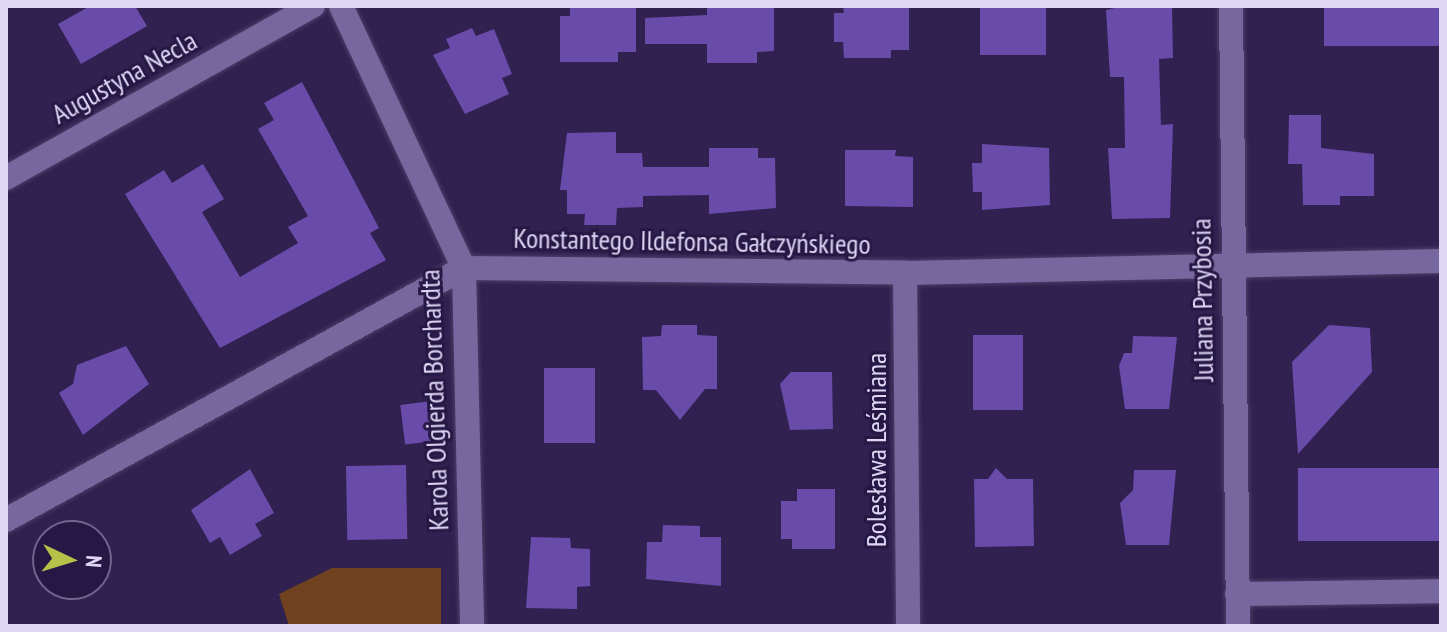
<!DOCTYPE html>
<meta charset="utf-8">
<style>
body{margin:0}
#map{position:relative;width:1447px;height:632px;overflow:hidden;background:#302150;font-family:"PT Sans Narrow",sans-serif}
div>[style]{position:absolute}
.green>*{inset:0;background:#70411e}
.building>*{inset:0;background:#694baa;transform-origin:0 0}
.roads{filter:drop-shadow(0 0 2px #4c3d67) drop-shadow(0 0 2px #4c3d67)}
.street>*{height:24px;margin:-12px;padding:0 12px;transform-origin:12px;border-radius:12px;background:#76689e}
span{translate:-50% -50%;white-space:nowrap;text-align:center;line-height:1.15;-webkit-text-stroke:6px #261745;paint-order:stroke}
.street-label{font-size:28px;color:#ddd7f5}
.frame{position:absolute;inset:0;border:8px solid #ddd7f5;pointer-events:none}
.north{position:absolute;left:32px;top:520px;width:80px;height:80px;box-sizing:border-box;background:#261745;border:2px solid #6f648b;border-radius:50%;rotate:94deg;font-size:22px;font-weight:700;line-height:32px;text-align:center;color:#ddd7f5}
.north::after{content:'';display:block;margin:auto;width:28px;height:36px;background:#b5c24a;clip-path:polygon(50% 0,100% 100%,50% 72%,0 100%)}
</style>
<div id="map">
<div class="green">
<i style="clip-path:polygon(332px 568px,441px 568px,441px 626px,289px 626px,279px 594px)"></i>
</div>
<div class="building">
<i style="clip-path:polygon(90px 6px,135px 6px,147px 26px,81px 64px,58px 24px)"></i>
<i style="clip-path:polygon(570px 6px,636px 6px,636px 52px,618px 52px,618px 62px,560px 62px,560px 16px,570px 16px)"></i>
<i style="clip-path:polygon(707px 6px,774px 6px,774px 51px,757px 52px,757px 63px,707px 63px,707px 44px,645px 44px,645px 18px,707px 15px)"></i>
<i style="clip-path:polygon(843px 6px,909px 6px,909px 50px,891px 50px,891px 58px,844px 58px,843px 42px,834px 42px,834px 13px,844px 13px)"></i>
<i style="left:980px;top:6px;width:66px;height:49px"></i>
<i style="clip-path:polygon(1123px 6px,1172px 6px,1173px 58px,1159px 59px,1161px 125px,1173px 124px,1170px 218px,1112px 219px,1108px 148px,1125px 148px,1124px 77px,1110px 77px,1106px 10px)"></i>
<i style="left:1324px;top:6px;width:117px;height:40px"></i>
<i style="clip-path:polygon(472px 28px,476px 36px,494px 29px,512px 74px,502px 78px,509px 94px,465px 114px,433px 55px,450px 48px,446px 39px)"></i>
<i style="clip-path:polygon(302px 82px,379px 228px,370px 233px,386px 260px,220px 348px,125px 194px,164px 170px,172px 183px,203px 164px,224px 199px,202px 212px,240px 277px,298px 243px,288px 227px,308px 216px,258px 129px,274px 120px,264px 103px)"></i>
<i style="clip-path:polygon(1289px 115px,1321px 115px,1321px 148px,1374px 154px,1374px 196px,1340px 196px,1340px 205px,1303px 205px,1302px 164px,1288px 164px)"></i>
<i style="clip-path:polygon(616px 132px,616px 153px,642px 153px,643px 167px,709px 167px,709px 148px,758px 148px,758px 158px,775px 158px,776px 208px,709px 214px,709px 195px,643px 196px,643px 207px,617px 208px,616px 225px,584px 225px,585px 214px,567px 214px,567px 190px,560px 190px,567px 133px)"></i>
<i style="clip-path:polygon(982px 144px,1049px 148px,1050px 205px,982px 210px,982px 192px,973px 192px,972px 163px,982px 163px)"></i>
<i style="clip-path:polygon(845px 150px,896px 150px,895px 156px,913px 157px,913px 207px,845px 206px)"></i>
<i style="clip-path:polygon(662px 325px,697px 325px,697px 335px,717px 336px,717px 389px,705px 389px,680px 420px,656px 390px,643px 390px,642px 337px,661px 336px)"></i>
<i style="clip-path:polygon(1329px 325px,1370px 328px,1372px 372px,1298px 454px,1292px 362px)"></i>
<i style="left:973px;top:335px;width:50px;height:75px"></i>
<i style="clip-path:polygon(1133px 336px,1177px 337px,1169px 409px,1125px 409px,1119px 366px,1124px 353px,1132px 353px)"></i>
<i style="clip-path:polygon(126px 346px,149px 384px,83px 435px,59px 393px,73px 384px,77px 365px)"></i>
<i style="left:544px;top:368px;width:51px;height:75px"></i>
<i style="clip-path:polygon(791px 372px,832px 372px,833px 429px,790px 430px,780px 384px)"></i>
<i style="left:432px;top:401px;width:40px;height:32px;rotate:83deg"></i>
<i style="left:406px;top:465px;width:74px;height:60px;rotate:89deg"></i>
<i style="clip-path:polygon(996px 468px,1007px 479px,1033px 479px,1034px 546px,975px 547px,974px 479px,988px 479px)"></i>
<i style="left:1441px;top:468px;width:73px;height:143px;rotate:90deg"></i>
<i style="clip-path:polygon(250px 469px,274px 513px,255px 524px,262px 536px,230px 555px,220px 537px,210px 543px,191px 510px)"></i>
<i style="clip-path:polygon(1134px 470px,1176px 470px,1169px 545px,1126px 545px,1120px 503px,1133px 490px)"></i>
<i style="clip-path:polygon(797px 489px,835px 489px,835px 549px,792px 549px,792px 539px,781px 539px,781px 501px,797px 501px)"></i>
<i style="clip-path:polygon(663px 525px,700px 526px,700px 537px,721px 537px,721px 586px,646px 579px,647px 542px,662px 542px)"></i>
<i style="clip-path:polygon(531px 537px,570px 538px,571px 548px,590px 549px,590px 586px,577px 587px,577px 609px,526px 608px)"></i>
</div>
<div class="roads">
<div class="street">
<i style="left:341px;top:6px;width:289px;rotate:64.9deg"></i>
<i style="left:464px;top:268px;width:358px;rotate:88.7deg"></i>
<i style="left:1231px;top:6px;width:620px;rotate:89.35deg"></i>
<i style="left:6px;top:178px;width:352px;rotate:-29.3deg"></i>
<i style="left:905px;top:273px;width:353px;rotate:89.5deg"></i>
<i style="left:6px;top:520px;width:523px;rotate:-28.82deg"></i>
<i style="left:464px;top:268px;width:441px;rotate:0.6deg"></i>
<i style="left:905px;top:273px;width:536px;rotate:-1.28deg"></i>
<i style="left:1237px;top:594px;width:204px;rotate:-0.8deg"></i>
</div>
</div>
<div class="street-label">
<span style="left:124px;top:77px;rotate:-29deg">Augustyna Necla</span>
<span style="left:692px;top:241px;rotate:1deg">Konstantego Ildefonsa Gałczyńskiego</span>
<span style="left:1202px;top:300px;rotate:-91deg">Juliana Przybosia</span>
<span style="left:434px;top:400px;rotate:-92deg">Karola Olgierda Borchardta</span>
<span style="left:876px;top:450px;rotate:-90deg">Bolesława Leśmiana</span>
</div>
<div class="frame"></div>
<div class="north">N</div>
</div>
